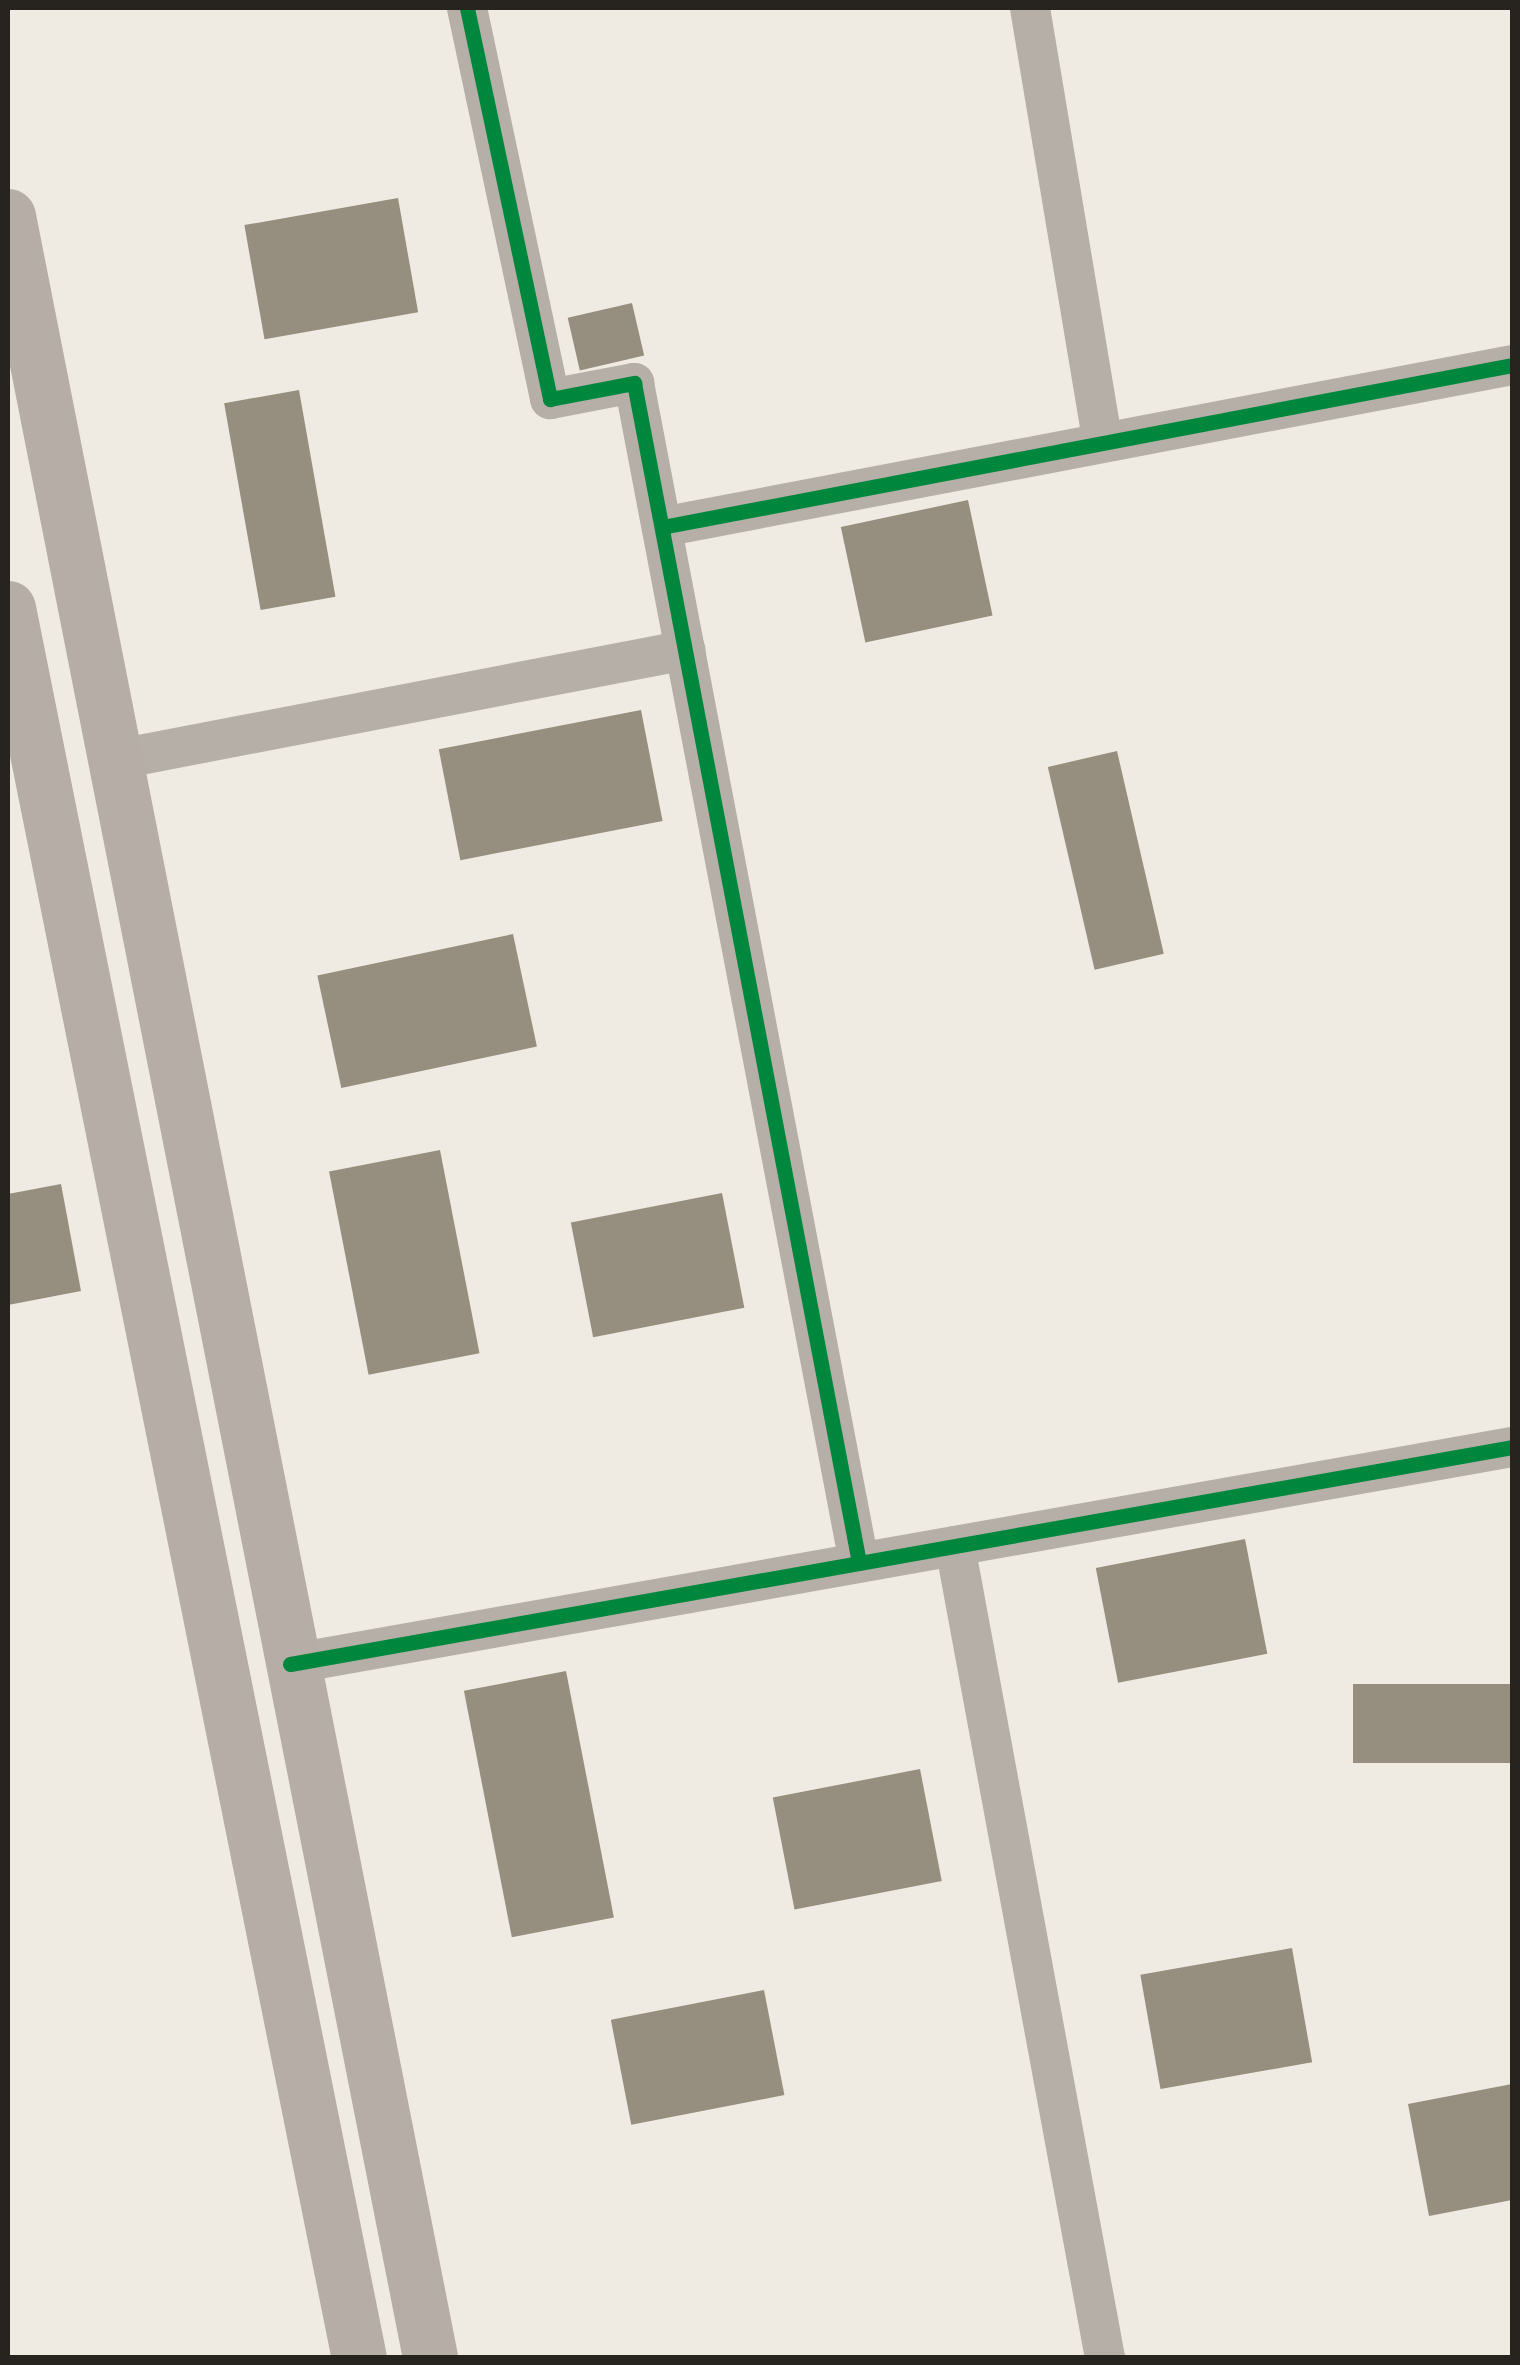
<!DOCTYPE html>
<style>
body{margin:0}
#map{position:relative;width:1520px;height:2365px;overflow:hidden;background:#efebe2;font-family:"Alegreya Sans",sans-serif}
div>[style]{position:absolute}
.building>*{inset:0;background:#968f7f;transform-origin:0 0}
.minor>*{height:40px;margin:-20px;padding:0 20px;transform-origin:20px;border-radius:20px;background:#b6afa8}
.secondary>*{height:55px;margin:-27.5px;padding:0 27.5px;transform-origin:27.5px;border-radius:27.5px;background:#b6ada6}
.cycleway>*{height:15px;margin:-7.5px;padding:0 7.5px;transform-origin:7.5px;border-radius:7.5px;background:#00873e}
span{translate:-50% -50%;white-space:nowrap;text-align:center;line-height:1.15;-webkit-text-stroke:10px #fffaf1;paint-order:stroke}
.frame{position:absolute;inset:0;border:10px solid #27241f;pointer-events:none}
</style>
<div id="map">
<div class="building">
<i style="left:398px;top:198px;width:116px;height:156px;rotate:80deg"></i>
<i style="left:632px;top:303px;width:54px;height:66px;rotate:77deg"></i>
<i style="left:299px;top:390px;width:210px;height:76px;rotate:80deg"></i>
<i style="left:968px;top:500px;width:118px;height:130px;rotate:78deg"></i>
<i style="left:641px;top:710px;width:113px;height:206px;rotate:79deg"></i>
<i style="left:1117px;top:751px;width:208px;height:71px;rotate:77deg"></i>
<i style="left:513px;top:934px;width:115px;height:200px;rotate:78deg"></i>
<i style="left:440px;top:1150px;width:207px;height:113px;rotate:79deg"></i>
<i style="clip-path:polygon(61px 1184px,81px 1291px,8px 1305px,8px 1194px)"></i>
<i style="left:722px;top:1193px;width:117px;height:154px;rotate:79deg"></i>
<i style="left:1245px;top:1539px;width:117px;height:152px;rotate:79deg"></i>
<i style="left:566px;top:1671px;width:251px;height:104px;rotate:79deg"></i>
<i style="left:1512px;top:1684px;width:79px;height:159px;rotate:90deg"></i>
<i style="left:920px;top:1769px;width:114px;height:150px;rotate:79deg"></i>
<i style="left:1292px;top:1948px;width:116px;height:154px;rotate:80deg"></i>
<i style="left:764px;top:1990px;width:107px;height:156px;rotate:79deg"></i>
<i style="clip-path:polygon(1512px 2084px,1512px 2200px,1429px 2216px,1408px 2104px)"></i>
</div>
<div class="minor">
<i style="left:467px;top:8px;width:400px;rotate:78deg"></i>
<i style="left:550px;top:399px;width:86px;rotate:-10.8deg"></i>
<i style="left:634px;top:383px;width:1201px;rotate:79.2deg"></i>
<i style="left:1030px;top:8px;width:440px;rotate:80.5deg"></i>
<i style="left:662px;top:527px;width:865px;rotate:-10.79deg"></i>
<i style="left:114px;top:760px;width:582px;rotate:-10.89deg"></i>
<i style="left:955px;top:1546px;width:826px;rotate:79.53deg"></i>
<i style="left:290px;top:1664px;width:1241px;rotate:-10.07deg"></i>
</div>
<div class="secondary">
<i style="left:8px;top:216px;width:2183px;rotate:78.85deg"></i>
<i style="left:8px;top:608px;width:1785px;rotate:78.66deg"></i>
</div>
<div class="cycleway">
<i style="left:467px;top:8px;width:400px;rotate:78deg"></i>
<i style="left:550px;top:399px;width:86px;rotate:-10.8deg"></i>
<i style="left:634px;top:383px;width:1201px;rotate:79.2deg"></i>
<i style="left:662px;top:527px;width:865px;rotate:-10.79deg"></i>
<i style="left:290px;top:1664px;width:1241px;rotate:-10.07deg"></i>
</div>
<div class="frame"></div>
</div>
